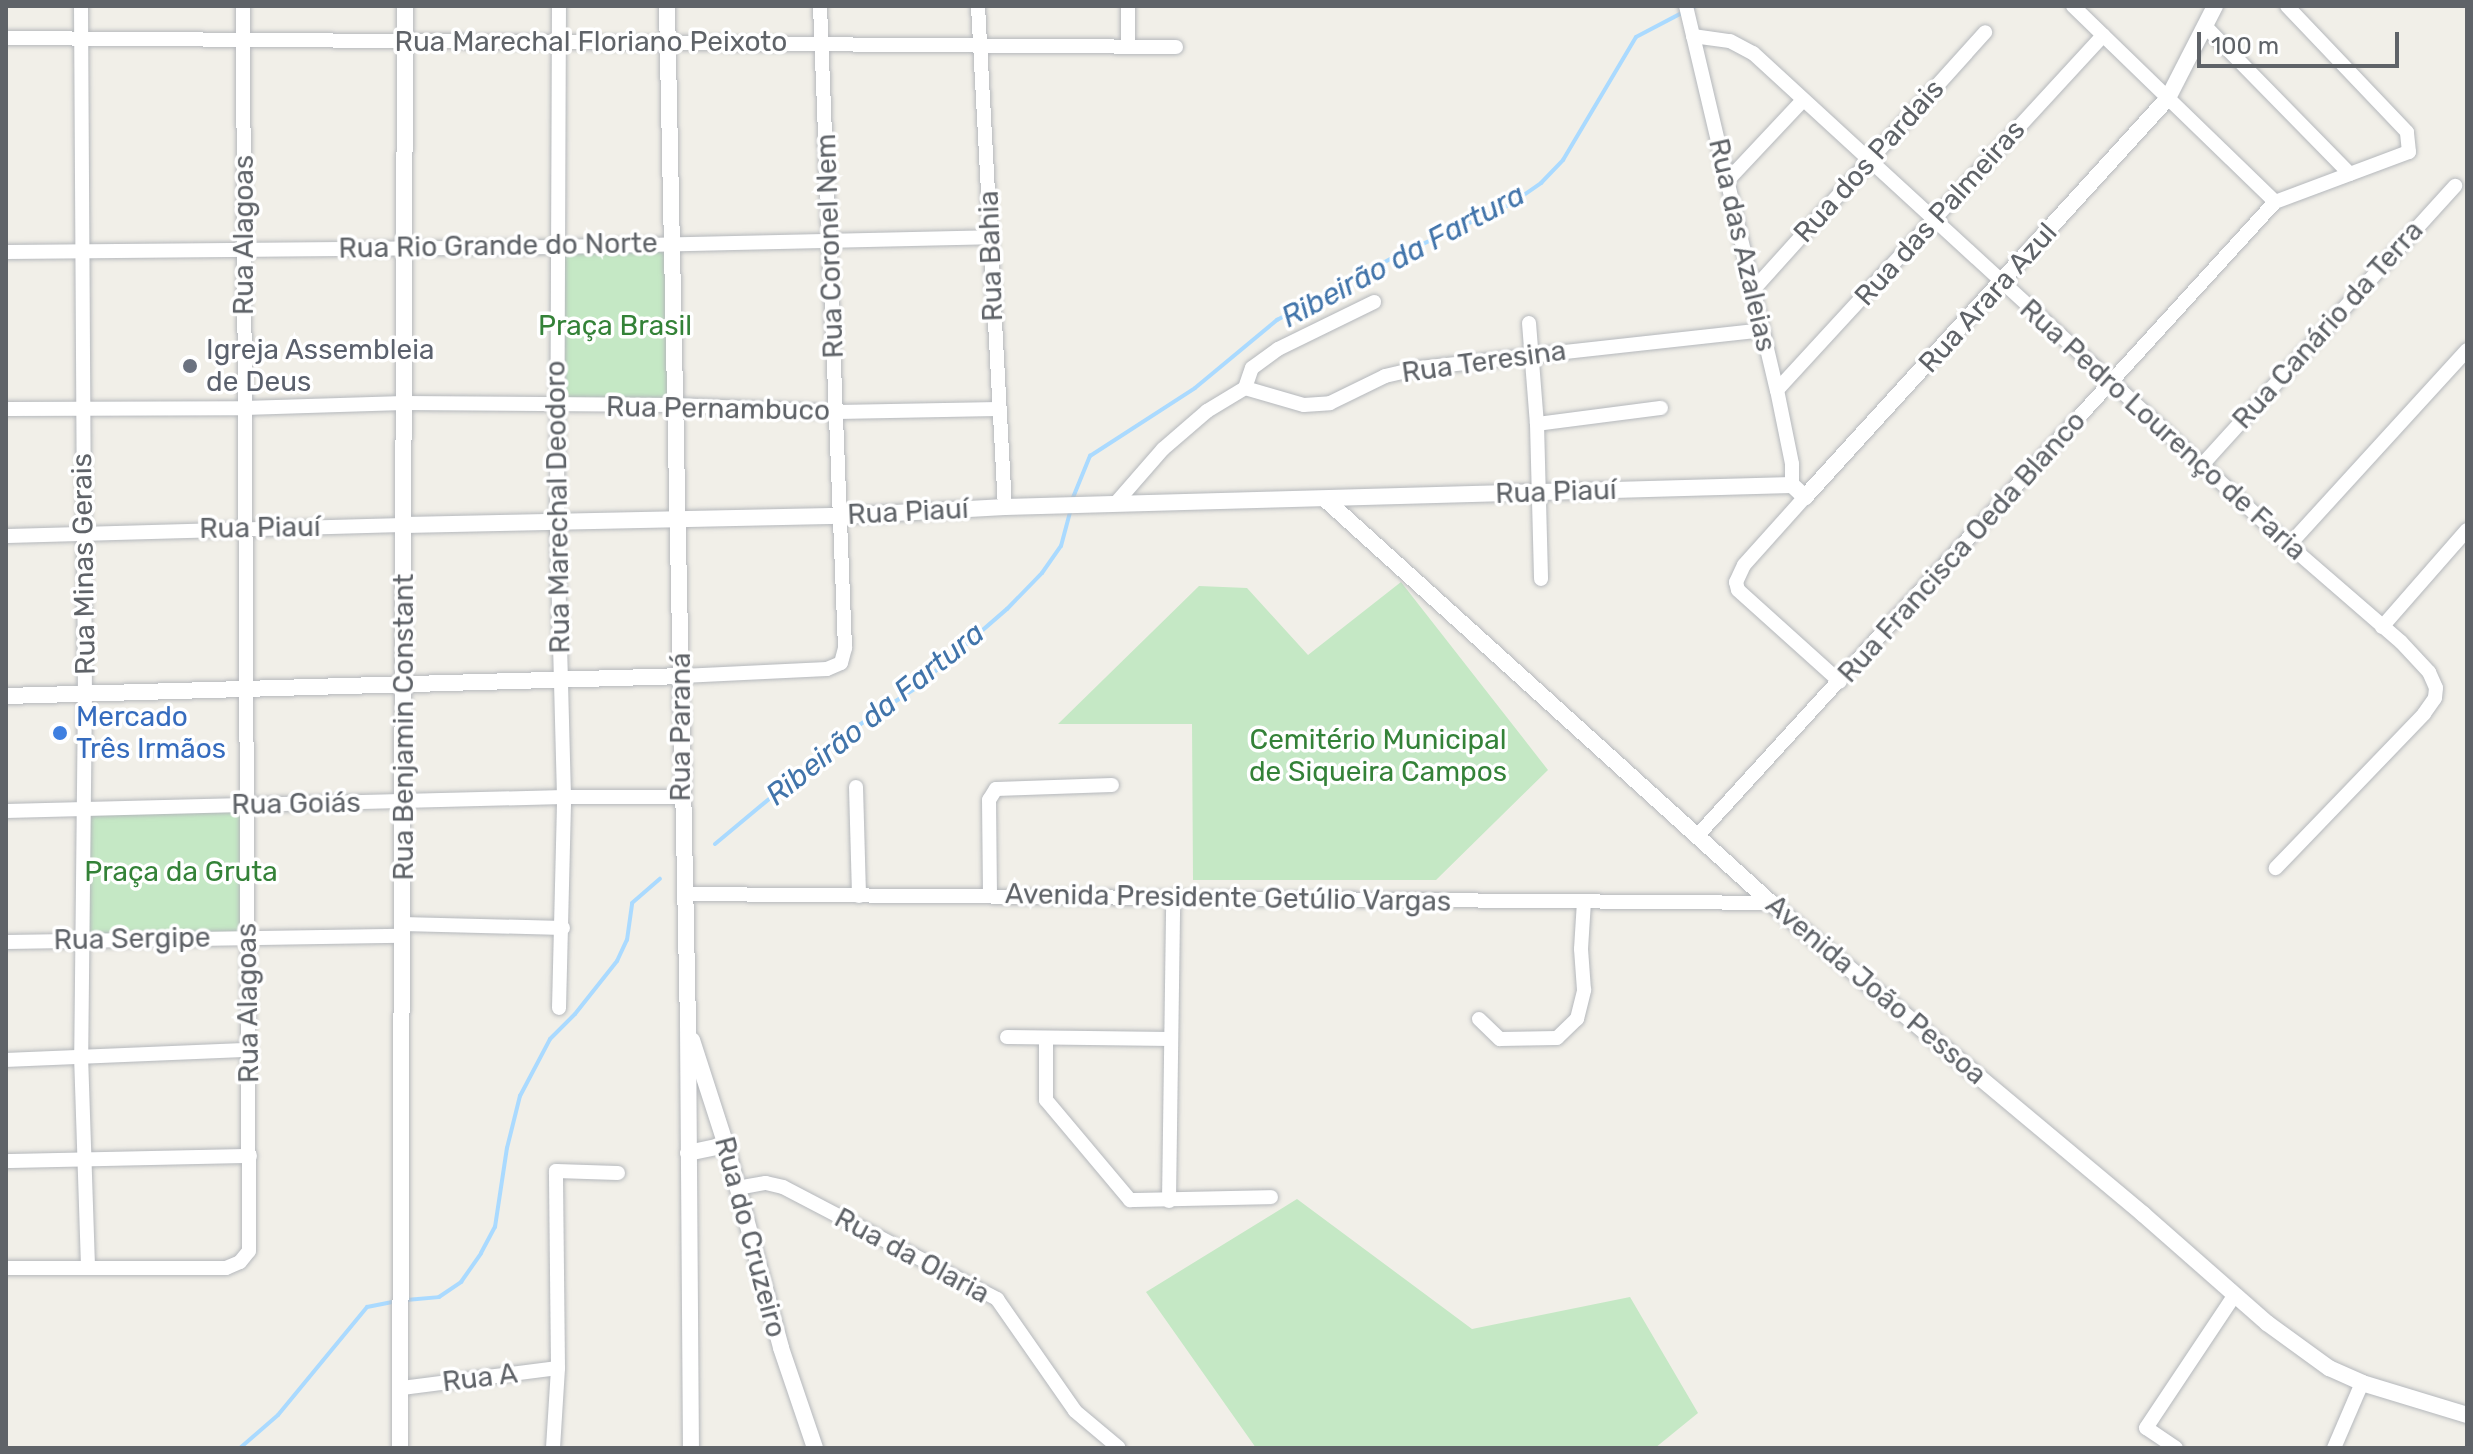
<!DOCTYPE html>
<meta charset="utf-8">
<style>
body{margin:0}
#map{position:relative;width:2473px;height:1454px;overflow:hidden;background:#f1efe8;font-family:Rubik,sans-serif}
div>[style]{position:absolute}
.green>*{inset:0;background:#c5e8c5;transform-origin:0 0}
.stream>*{height:4px;margin:-2px;padding:0 2px;transform-origin:2px;border-radius:2px;background:#aadaff}
.roads{filter:drop-shadow(0 0 2px #b5b8bc) drop-shadow(0 0 2px #b5b8bc)}
.minor>*{height:14px;margin:-7px;padding:0 7px;transform-origin:7px;border-radius:7px;background:#fff}
.tertiary>*{height:16px;margin:-8px;padding:0 8px;transform-origin:8px;border-radius:8px;background:#fff}
.dots>*{width:22px;height:22px;translate:-50% -50%;box-sizing:border-box;border:4px solid #fff;border-radius:50%}
span{translate:-50% -50%;white-space:nowrap;text-align:center;line-height:1.15;-webkit-text-stroke:7px #fff;paint-order:stroke}
.street-label{font-size:28px;color:#5f6368}
.park-label{font-size:28px;color:#348238}
.worship-label{font-size:28px;color:#5b616d}
.left{translate:0 -50%;text-align:left}
.shop-label{font-size:28px;color:#366cbe}
.water-label{font-size:30px;color:#4174aa;font-style:italic}
.frame{position:absolute;inset:0;border:8px solid #5f6368;pointer-events:none}
.scale{position:absolute;left:2197px;top:32px;width:202px;height:36px;box-sizing:border-box;border:4px solid #5f6368;border-top:0;padding-left:10px;font-size:24px;line-height:28px;white-space:nowrap;color:#5f6368;-webkit-text-stroke:6px #fff;paint-order:stroke}
</style>
<div id="map">
<div class="green">
<i style="left:667px;top:247px;width:154px;height:106px;rotate:88deg"></i>
<i style="clip-path:polygon(1401px 582px,1548px 770px,1436px 880px,1193px 880px,1192px 724px,1058px 724px,1199px 586px,1247px 588px,1308px 655px)"></i>
<i style="left:241px;top:808px;width:125px;height:155px;rotate:89deg"></i>
<i style="clip-path:polygon(1297px 1199px,1472px 1329px,1630px 1297px,1698px 1413px,1655px 1448px,1256px 1448px,1146px 1292px)"></i>
</div>
<div class="stream">
<i style="left:1072px;top:500px;width:48px;rotate:-67.8deg"></i>
<i style="left:1090px;top:456px;width:125px;rotate:-32.9deg"></i>
<i style="left:1195px;top:388px;width:107px;rotate:-39.7deg"></i>
<i style="left:1277px;top:320px;width:135px;rotate:-28.3deg"></i>
<i style="left:1396px;top:256px;width:126px;rotate:-24.3deg"></i>
<i style="left:1511px;top:204px;width:37px;rotate:-35deg"></i>
<i style="left:1541px;top:183px;width:32px;rotate:-46deg"></i>
<i style="left:1563px;top:160px;width:143px;rotate:-59.3deg"></i>
<i style="left:1636px;top:37px;width:67px;rotate:-27.7deg"></i>
<i style="left:715px;top:844px;width:180px;rotate:-39.8deg"></i>
<i style="left:853px;top:729px;width:75px;rotate:-33.1deg"></i>
<i style="left:916px;top:688px;width:121px;rotate:-41deg"></i>
<i style="left:1007px;top:609px;width:50px;rotate:-45.8deg"></i>
<i style="left:1042px;top:573px;width:33px;rotate:-55deg"></i>
<i style="left:1061px;top:546px;width:39px;rotate:-75deg"></i>
<i style="left:406px;top:1300px;width:33px;rotate:-5deg"></i>
<i style="left:439px;top:1297px;width:27px;rotate:-34deg"></i>
<i style="left:461px;top:1282px;width:35px;rotate:-55deg"></i>
<i style="left:481px;top:1253px;width:30px;rotate:-62deg"></i>
<i style="left:495px;top:1227px;width:80px;rotate:-81.4deg"></i>
<i style="left:507px;top:1148px;width:54px;rotate:-76deg"></i>
<i style="left:520px;top:1096px;width:64px;rotate:-62.2deg"></i>
<i style="left:550px;top:1039px;width:35px;rotate:-45deg"></i>
<i style="left:575px;top:1014px;width:68px;rotate:-51.6deg"></i>
<i style="left:617px;top:961px;width:23px;rotate:-65deg"></i>
<i style="left:627px;top:940px;width:37px;rotate:-82deg"></i>
<i style="left:632px;top:903px;width:37px;rotate:-41deg"></i>
<i style="left:240px;top:1448px;width:50px;rotate:-41deg"></i>
<i style="left:278px;top:1415px;width:140px;rotate:-50.5deg"></i>
<i style="left:367px;top:1307px;width:31px;rotate:-11deg"></i>
</div>
<div class="roads">
<div class="minor">
<i style="left:81px;top:6px;width:686px;rotate:89.67deg"></i>
<i style="left:85px;top:692px;width:363px;rotate:90.6deg"></i>
<i style="left:81px;top:1055px;width:211px;rotate:88.1deg"></i>
<i style="left:978px;top:6px;width:502px;rotate:86.92deg"></i>
<i style="left:1686px;top:6px;width:395px;rotate:76.7deg"></i>
<i style="left:1777px;top:390px;width:76px;rotate:78.5deg"></i>
<i style="left:1792px;top:464px;width:21px;rotate:90deg"></i>
<i style="left:2073px;top:6px;width:281px;rotate:44.1deg"></i>
<i style="left:2205px;top:26px;width:207px;rotate:45.6deg"></i>
<i style="left:1693px;top:36px;width:37px;rotate:8deg"></i>
<i style="left:1730px;top:41px;width:26px;rotate:28deg"></i>
<i style="left:1753px;top:53px;width:728px;rotate:42.55deg"></i>
<i style="left:2289px;top:545px;width:148px;rotate:40.9deg"></i>
<i style="left:2401px;top:642px;width:41px;rotate:47deg"></i>
<i style="left:2429px;top:672px;width:17px;rotate:66deg"></i>
<i style="left:2436px;top:688px;width:10px;rotate:96deg"></i>
<i style="left:2435px;top:698px;width:19px;rotate:125deg"></i>
<i style="left:2424px;top:714px;width:214px;rotate:133.9deg"></i>
<i style="left:6px;top:38px;width:1170px;rotate:0.44deg"></i>
<i style="left:1128px;top:45px;width:39px;rotate:-90deg"></i>
<i style="left:1727px;top:181px;width:111px;rotate:-46.8deg"></i>
<i style="left:6px;top:252px;width:551px;rotate:-0.52deg"></i>
<i style="left:557px;top:247px;width:433px;rotate:-1.3deg"></i>
<i style="left:1753px;top:290px;width:347px;rotate:-48deg"></i>
<i style="left:1529px;top:323px;width:101px;rotate:85.5deg"></i>
<i style="left:1537px;top:424px;width:155px;rotate:88.5deg"></i>
<i style="left:1245px;top:388px;width:21px;rotate:-71deg"></i>
<i style="left:1252px;top:368px;width:32px;rotate:-36deg"></i>
<i style="left:1278px;top:349px;width:107px;rotate:-26.1deg"></i>
<i style="left:1777px;top:390px;width:482px;rotate:-47.4deg"></i>
<i style="left:6px;top:409px;width:238px;rotate:-0.2deg"></i>
<i style="left:244px;top:408px;width:160px;rotate:-1.8deg"></i>
<i style="left:404px;top:403px;width:272px;rotate:0.4deg"></i>
<i style="left:676px;top:405px;width:161px;rotate:2.5deg"></i>
<i style="left:837px;top:412px;width:161px;rotate:-1.1deg"></i>
<i style="left:1537px;top:424px;width:125px;rotate:-7.4deg"></i>
<i style="left:2202px;top:465px;width:377px;rotate:-47.8deg"></i>
<i style="left:1805px;top:497px;width:91px;rotate:131.9deg"></i>
<i style="left:1744px;top:565px;width:19px;rotate:115deg"></i>
<i style="left:1736px;top:582px;width:8px;rotate:76deg"></i>
<i style="left:1738px;top:590px;width:137px;rotate:42deg"></i>
<i style="left:1115px;top:504px;width:73px;rotate:-48.9deg"></i>
<i style="left:1163px;top:449px;width:58px;rotate:-40.8deg"></i>
<i style="left:1207px;top:411px;width:44px;rotate:-31.2deg"></i>
<i style="left:1245px;top:388px;width:61px;rotate:16.1deg"></i>
<i style="left:1304px;top:405px;width:26px;rotate:-4deg"></i>
<i style="left:1330px;top:403px;width:61px;rotate:-26.1deg"></i>
<i style="left:1385px;top:376px;width:36px;rotate:-13deg"></i>
<i style="left:1420px;top:368px;width:344px;rotate:-6.3deg"></i>
<i style="left:6px;top:536px;width:399px;rotate:-1.6deg"></i>
<i style="left:2289px;top:545px;width:264px;rotate:-47.6deg"></i>
<i style="left:2382px;top:627px;width:129px;rotate:-48.8deg"></i>
<i style="left:682px;top:676px;width:145px;rotate:-2.8deg"></i>
<i style="left:827px;top:669px;width:15px;rotate:-23deg"></i>
<i style="left:841px;top:663px;width:16px;rotate:-75deg"></i>
<i style="left:845px;top:648px;width:642px;rotate:-92.23deg"></i>
<i style="left:856px;top:787px;width:109px;rotate:88.4deg"></i>
<i style="left:6px;top:811px;width:558px;rotate:-1.44deg"></i>
<i style="left:564px;top:797px;width:117px"></i>
<i style="left:1698px;top:835px;width:857px;rotate:-47.65deg"></i>
<i style="left:2275px;top:202px;width:143px;rotate:-20.5deg"></i>
<i style="left:2409px;top:152px;width:20px;rotate:-96deg"></i>
<i style="left:2407px;top:132px;width:174px;rotate:-133.6deg"></i>
<i style="left:685px;top:894px;width:1086px;rotate:0.47deg"></i>
<i style="left:990px;top:895px;width:95px;rotate:-90.6deg"></i>
<i style="left:989px;top:800px;width:13px;rotate:-58deg"></i>
<i style="left:996px;top:789px;width:116px;rotate:-2deg"></i>
<i style="left:402px;top:924px;width:161px;rotate:1.4deg"></i>
<i style="left:6px;top:942px;width:396px;rotate:-0.9deg"></i>
<i style="left:559px;top:1008px;width:211px;rotate:-88.6deg"></i>
<i style="left:564px;top:797px;width:276px;rotate:-91.5deg"></i>
<i style="left:557px;top:521px;width:515px;rotate:-89.78deg"></i>
<i style="left:1479px;top:1019px;width:29px;rotate:44deg"></i>
<i style="left:1500px;top:1039px;width:57px;rotate:-1deg"></i>
<i style="left:1557px;top:1038px;width:28px;rotate:-44deg"></i>
<i style="left:1577px;top:1019px;width:30px;rotate:-76deg"></i>
<i style="left:1584px;top:990px;width:41px;rotate:-94.2deg"></i>
<i style="left:1581px;top:949px;width:48px;rotate:-86.4deg"></i>
<i style="left:1007px;top:1037px;width:164px;rotate:0.7deg"></i>
<i style="left:1046px;top:1038px;width:62px;rotate:90deg"></i>
<i style="left:1046px;top:1100px;width:131px;rotate:50deg"></i>
<i style="left:1130px;top:1200px;width:141px;rotate:-1.2deg"></i>
<i style="left:6px;top:1060px;width:243px;rotate:-2.4deg"></i>
<i style="left:6px;top:1161px;width:244px;rotate:-1.2deg"></i>
<i style="left:737px;top:1188px;width:29px;rotate:-10deg"></i>
<i style="left:766px;top:1183px;width:17px;rotate:13deg"></i>
<i style="left:783px;top:1187px;width:242px;rotate:27.6deg"></i>
<i style="left:997px;top:1299px;width:136px;rotate:55.1deg"></i>
<i style="left:1075px;top:1411px;width:57px;rotate:40.1deg"></i>
<i style="left:1169px;top:1201px;width:304px;rotate:-89.2deg"></i>
<i style="left:6px;top:1268px;width:220px"></i>
<i style="left:226px;top:1268px;width:15px;rotate:-23deg"></i>
<i style="left:240px;top:1262px;width:14px;rotate:-51deg"></i>
<i style="left:249px;top:1251px;width:1245px;rotate:-90.28deg"></i>
<i style="left:402px;top:1388px;width:157px;rotate:-7.3deg"></i>
<i style="left:553px;top:1448px;width:80px;rotate:-86.4deg"></i>
<i style="left:558px;top:1368px;width:197px;rotate:-90.6deg"></i>
<i style="left:556px;top:1171px;width:62px;rotate:1.8deg"></i>
<i style="left:2176px;top:1448px;width:36px;rotate:-146deg"></i>
<i style="left:2146px;top:1428px;width:159px;rotate:-56.3deg"></i>
<i style="left:2334px;top:1448px;width:71px;rotate:-66.7deg"></i>
</div>
<div class="tertiary">
<i style="left:667px;top:6px;width:1019px;rotate:88.82deg"></i>
<i style="left:688px;top:1025px;width:423px;rotate:89.6deg"></i>
<i style="left:1326px;top:500px;width:600px;rotate:42.16deg"></i>
<i style="left:1771px;top:903px;width:485px;rotate:39.9deg"></i>
<i style="left:2143px;top:1214px;width:165px;rotate:41.3deg"></i>
<i style="left:2267px;top:1323px;width:77px;rotate:36deg"></i>
<i style="left:2329px;top:1368px;width:36px;rotate:24deg"></i>
<i style="left:2362px;top:1383px;width:110px;rotate:16.9deg"></i>
<i style="left:405px;top:525px;width:437px;rotate:-1.2deg"></i>
<i style="left:842px;top:516px;width:163px;rotate:-3.2deg"></i>
<i style="left:1005px;top:507px;width:787px;rotate:-1.6deg"></i>
<i style="left:1792px;top:485px;width:18px;rotate:43deg"></i>
<i style="left:1805px;top:497px;width:539px;rotate:-47.7deg"></i>
<i style="left:2168px;top:98px;width:103px;rotate:-62.9deg"></i>
<i style="left:6px;top:696px;width:676px;rotate:-1.69deg"></i>
<i style="left:692px;top:1040px;width:110px;rotate:72.1deg"></i>
<i style="left:726px;top:1145px;width:210px;rotate:74.8deg"></i>
<i style="left:781px;top:1348px;width:106px;rotate:71.2deg"></i>
<i style="left:688px;top:1153px;width:39px;rotate:-12deg"></i>
<i style="left:400px;top:1448px;width:1442px;rotate:-89.8deg"></i>
</div>
</div>
<div class="dots">
<i style="left:190px;top:366px;background:#6b7280"></i>
<i style="left:60px;top:733px;background:#3f7fe0"></i>
</div>
<div class="street-label">
<span style="left:591px;top:42px">Rua Marechal Floriano Peixoto</span>
<span style="left:1869px;top:161px;rotate:-48deg">Rua dos Pardais</span>
<span style="left:1940px;top:213px;rotate:-48deg">Rua das Palmeiras</span>
<span style="left:244px;top:235px;rotate:-90deg">Rua Alagoas</span>
<span style="left:1742px;top:245px;rotate:77deg">Rua das Azaleias</span>
<span style="left:498px;top:246px;rotate:-1deg">Rua Rio Grande do Norte</span>
<span style="left:830px;top:246px;rotate:-92deg">Rua Coronel Nem</span>
<span style="left:991px;top:256px;rotate:-92deg">Rua Bahia</span>
<span style="left:1988px;top:298px;rotate:-48deg">Rua Arara Azul</span>
<span style="left:2328px;top:325px;rotate:-48deg">Rua Canário da Terra</span>
<span style="left:1484px;top:362px;rotate:-8deg">Rua Teresina</span>
<span style="left:718px;top:409px;rotate:1deg">Rua Pernambuco</span>
<span style="left:2163px;top:430px;rotate:42deg">Rua Pedro Lourenço de Faria</span>
<span style="left:1556px;top:492px;rotate:-2deg">Rua Piauí</span>
<span style="left:558px;top:507px;rotate:-91deg">Rua Marechal Deodoro</span>
<span style="left:908px;top:512px;rotate:-3deg">Rua Piauí</span>
<span style="left:260px;top:528px;rotate:-1deg">Rua Piauí</span>
<span style="left:1962px;top:547px;rotate:-48deg">Rua Francisca Oeda Blanco</span>
<span style="left:84px;top:564px;rotate:-91deg">Rua Minas Gerais</span>
<span style="left:404px;top:727px;rotate:-90deg">Rua Benjamin Constant</span>
<span style="left:681px;top:727px;rotate:-90deg">Rua Paraná</span>
<span style="left:296px;top:804px;rotate:-1deg">Rua Goiás</span>
<span style="left:1228px;top:898px;rotate:1deg">Avenida Presidente Getúlio Vargas</span>
<span style="left:132px;top:939px;rotate:-1deg">Rua Sergipe</span>
<span style="left:1876px;top:990px;rotate:40deg">Avenida João Pessoa</span>
<span style="left:248px;top:1003px;rotate:-91deg">Rua Alagoas</span>
<span style="left:750px;top:1237px;rotate:75deg">Rua do Cruzeiro</span>
<span style="left:912px;top:1256px;rotate:28deg">Rua da Olaria</span>
<span style="left:480px;top:1378px;rotate:-7deg">Rua A</span>
</div>
<div class="park-label">
<span style="left:615px;top:326px">Praça Brasil</span>
<span style="left:1378px;top:756px">Cemitério Municipal<br>de Siqueira Campos</span>
<span style="left:181px;top:872px">Praça da Gruta</span>
</div>
<div class="worship-label">
<span class="left" style="left:206px;top:366px">Igreja Assembleia<br>de Deus</span>
</div>
<div class="shop-label">
<span class="left" style="left:76px;top:733px">Mercado<br>Três Irmãos</span>
</div>
<div class="water-label">
<span style="left:1403px;top:256px;rotate:-28deg">Ribeirão da Fartura</span>
<span style="left:875px;top:714px;rotate:-39deg">Ribeirão da Fartura</span>
</div>
<div class="frame"></div>
<div class="scale">100 m</div>
</div>
